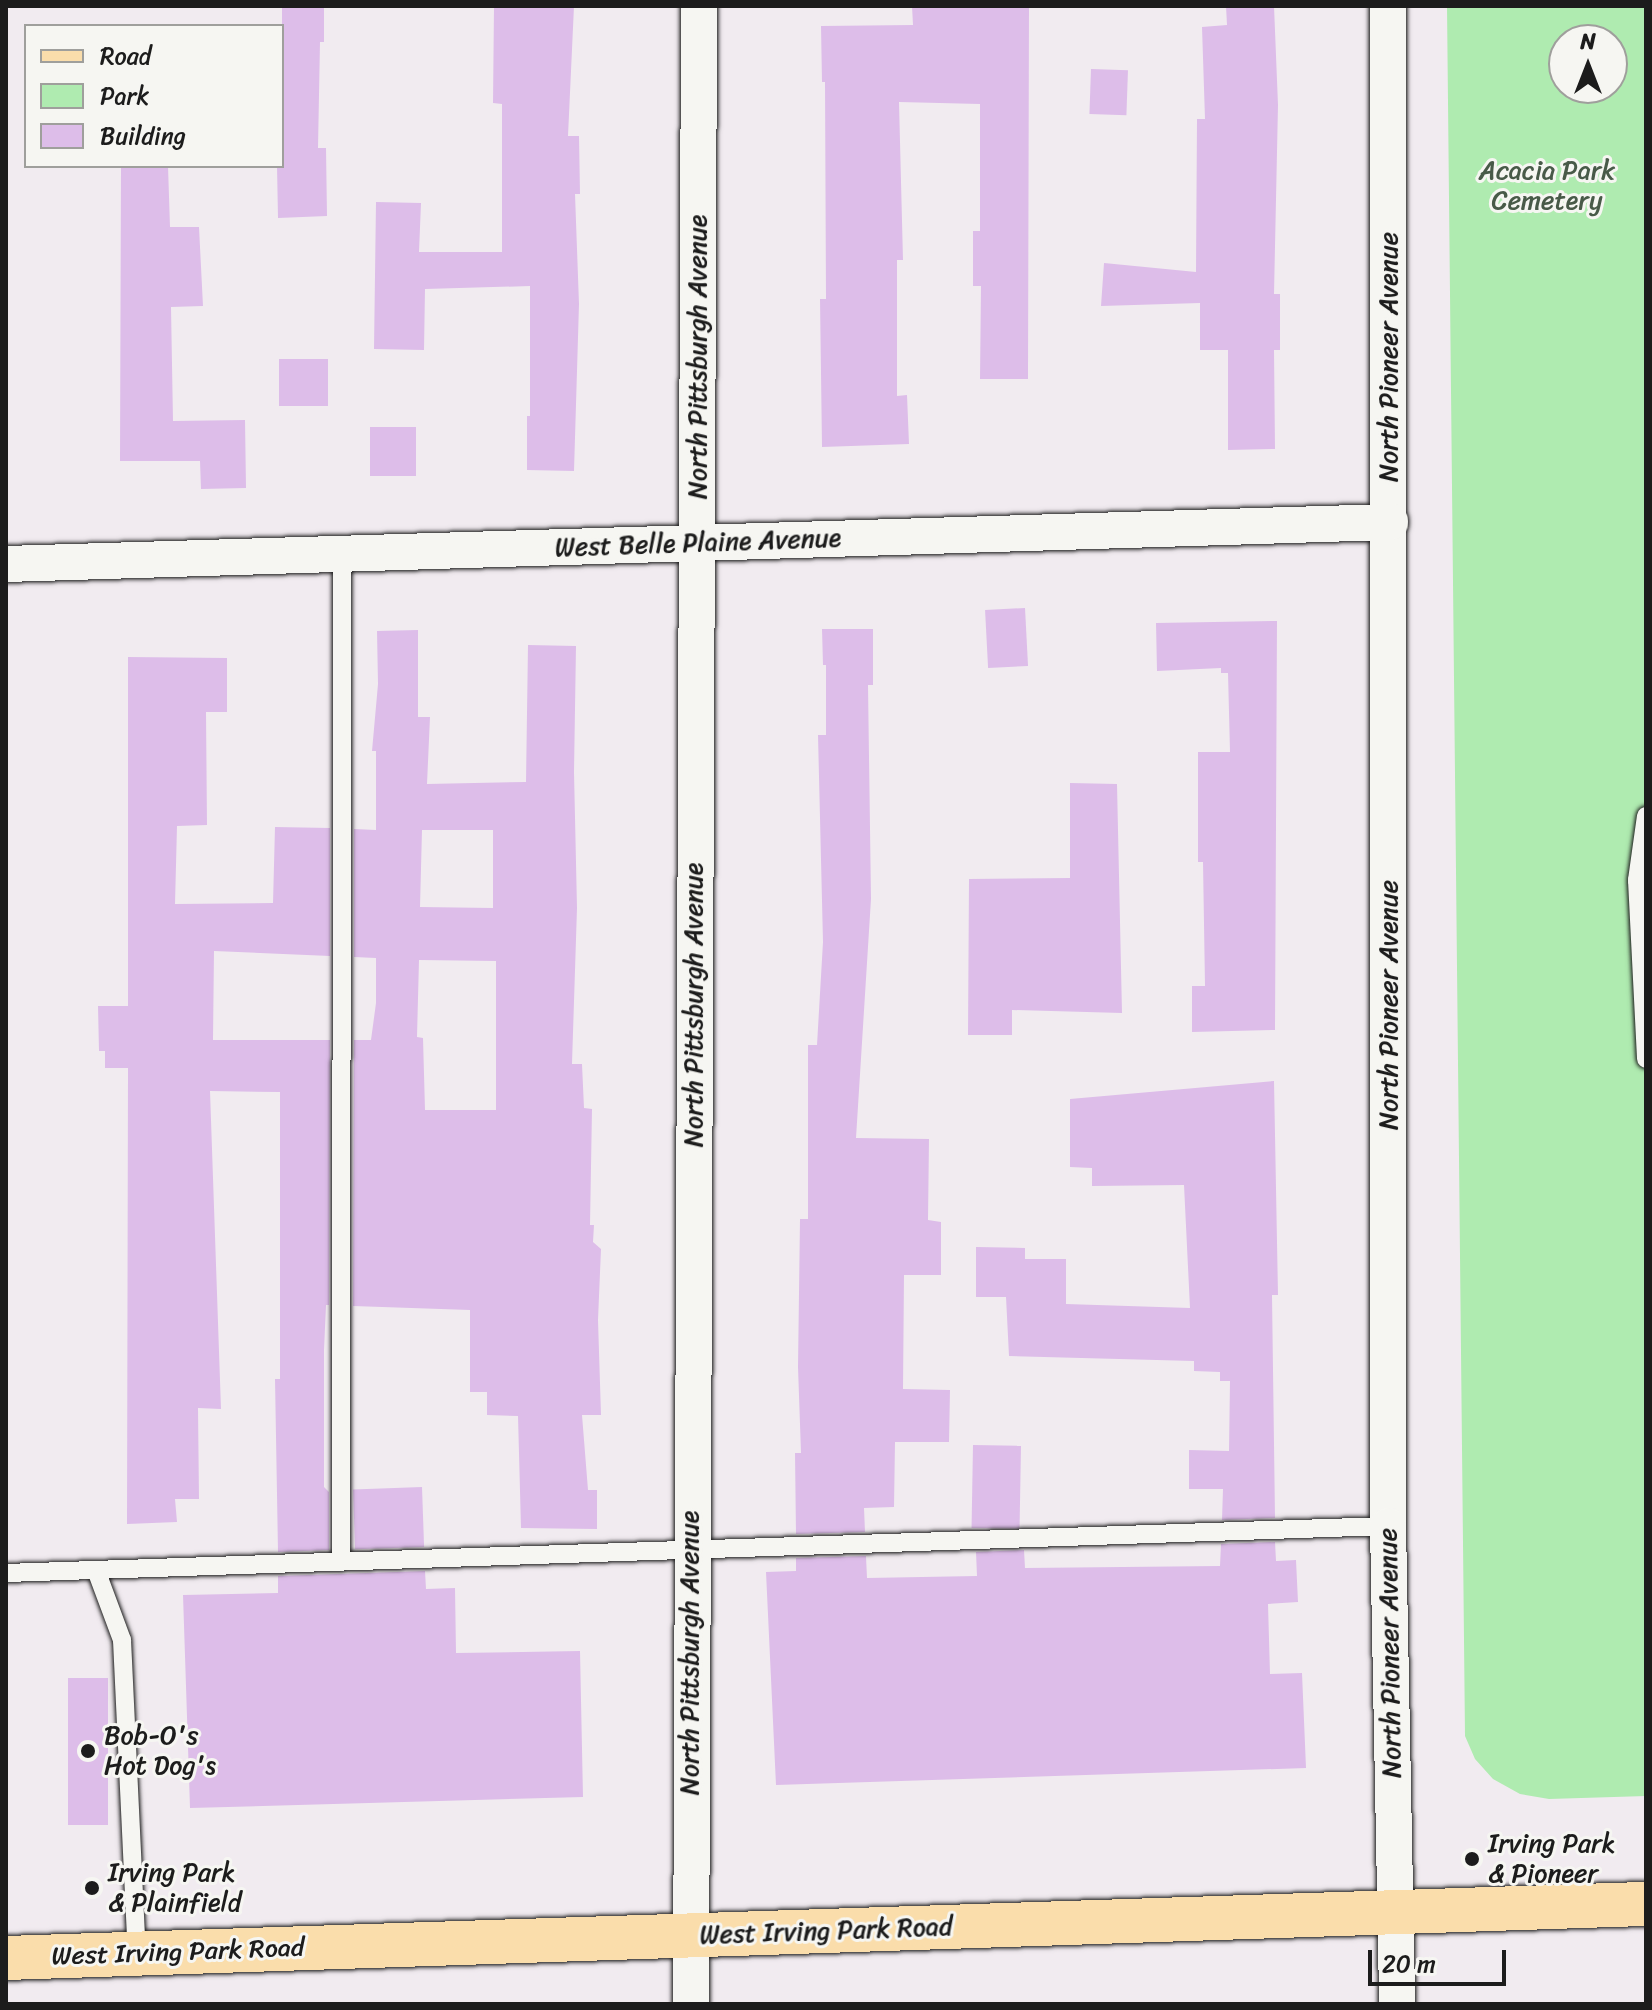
<!DOCTYPE html>
<style>
body{margin:0}
#map{position:relative;width:1652px;height:2010px;overflow:hidden;background:#f1ebf0;font-family:Sriracha,sans-serif}
div>[style]{position:absolute}
.green>*{inset:0;background:#afebb0}
.building>*{inset:0;background:#ddbde9;transform-origin:0 0}
.roads{filter:drop-shadow(0 0 2px #1c1c1c) drop-shadow(0 0 2px #1c1c1c)}
.lane>*{height:18px;margin:-9px;padding:0 9px;transform-origin:9px;border-radius:9px;background:#f6f6f2}
.street>*{height:36px;margin:-18px;padding:0 18px;transform-origin:18px;border-radius:18px;background:#f6f6f2}
.primary>*{height:44px;margin:-22px;padding:0 22px;transform-origin:22px;border-radius:22px;background:#faddab}
.dots>*{width:22px;height:22px;translate:-50% -50%;box-sizing:border-box;border:4px solid #f6f6f2;border-radius:50%}
span{translate:-50% -50%;white-space:nowrap;text-align:center;line-height:1.15;-webkit-text-stroke:6px #f6f6f2;paint-order:stroke}
.park-label{font-size:26px;color:#485a48}
.street-label{font-size:26px;color:#1c1c1c}
.poi-label{font-size:26px;color:#1c1c1c}
.left{translate:0 -50%;text-align:left}
.frame{position:absolute;inset:0;border:8px solid #1c1c1c;pointer-events:none}
.legend{position:absolute;left:24px;top:24px;width:260px;height:144px;box-sizing:border-box;background:#f6f6f2;border:2px solid #9f9f9c;margin:0;padding:10px 14px;list-style:none;font-size:24px;color:#1c1c1c}
.legend li{display:flex;align-items:center;gap:16px;height:40px}
.legend b{width:40px;border:2px solid #9f9f9c}
.north{position:absolute;left:1548px;top:24px;width:80px;height:80px;box-sizing:border-box;background:#f6f6f2;border:2px solid #9f9f9c;border-radius:50%;rotate:0deg;font-size:22px;font-weight:700;line-height:32px;text-align:center;color:#1c1c1c}
.north::after{content:'';display:block;margin:auto;width:28px;height:36px;background:#1c1c1c;clip-path:polygon(50% 0,100% 100%,50% 72%,0 100%)}
.scale{position:absolute;left:1368px;top:1950px;width:138px;height:36px;box-sizing:border-box;border:4px solid #1c1c1c;border-top:0;padding-left:10px;font-size:24px;line-height:28px;white-space:nowrap;color:#1c1c1c;-webkit-text-stroke:6px #f6f6f2;paint-order:stroke}
</style>
<div id="map">
<div class="green">
<i style="clip-path:polygon(evenodd,1447px 6px,1646px 6px,1646px 1796px,1549px 1799px,1520px 1794px,1493px 1779px,1475px 1759px,1465px 1736px,1447px 6px,1564px 40px,1612px 40px,1612px 88px,1564px 88px,1564px 40px)"></i>
</div>
<div class="building">
<i style="clip-path:polygon(282px 6px,324px 6px,324px 42px,320px 42px,318px 148px,326px 148px,327px 216px,278px 218px,277px 166px,282px 166px)"></i>
<i style="clip-path:polygon(494px 6px,574px 6px,568px 136px,579px 136px,580px 194px,575px 194px,579px 304px,574px 471px,527px 470px,527px 416px,530px 416px,530px 286px,425px 289px,424px 350px,374px 349px,376px 202px,421px 203px,419px 252px,502px 252px,502px 104px,493px 103px)"></i>
<i style="clip-path:polygon(912px 6px,1029px 6px,1028px 379px,980px 379px,981px 286px,973px 286px,973px 231px,980px 231px,980px 104px,899px 102px,903px 260px,897px 260px,897px 396px,907px 395px,909px 444px,822px 447px,820px 299px,826px 299px,825px 82px,822px 82px,821px 26px,913px 25px)"></i>
<i style="clip-path:polygon(1226px 6px,1274px 6px,1278px 105px,1274px 294px,1280px 294px,1280px 350px,1274px 350px,1275px 449px,1228px 450px,1228px 350px,1200px 350px,1200px 303px,1101px 306px,1104px 263px,1196px 272px,1197px 119px,1205px 119px,1202px 27px,1227px 25px)"></i>
<i style="left:1091px;top:69px;width:37px;height:45px;rotate:2deg"></i>
<i style="clip-path:polygon(121px 166px,168px 166px,170px 227px,199px 227px,203px 306px,171px 307px,173px 421px,245px 420px,246px 488px,201px 489px,200px 461px,120px 461px)"></i>
<i style="left:279px;top:359px;width:49px;height:47px"></i>
<i style="left:370px;top:427px;width:46px;height:49px"></i>
<i style="left:1025px;top:608px;width:58px;height:40px;rotate:87deg"></i>
<i style="clip-path:polygon(1277px 621px,1275px 1030px,1192px 1032px,1192px 986px,1205px 986px,1203px 862px,1198px 862px,1198px 752px,1230px 752px,1228px 673px,1221px 673px,1221px 668px,1157px 671px,1156px 623px)"></i>
<i style="clip-path:polygon(822px 629px,873px 629px,873px 685px,868px 685px,871px 899px,856px 1138px,929px 1139px,928px 1220px,941px 1222px,941px 1275px,904px 1275px,903px 1389px,950px 1390px,949px 1442px,895px 1442px,894px 1507px,864px 1508px,865px 1532px,796px 1534px,795px 1453px,801px 1453px,798px 1367px,800px 1219px,808px 1219px,808px 1045px,817px 1045px,823px 942px,818px 735px,826px 735px,826px 665px,823px 665px)"></i>
<i style="clip-path:polygon(evenodd,418px 630px,418px 717px,430px 717px,427px 784px,526px 782px,528px 645px,576px 646px,574px 772px,577px 908px,572px 1064px,582px 1064px,584px 1108px,592px 1109px,590px 1225px,594px 1225px,593px 1242px,601px 1249px,598px 1320px,601px 1415px,582px 1415px,588px 1490px,597px 1490px,597px 1529px,521px 1528px,518px 1416px,487px 1415px,487px 1392px,470px 1392px,470px 1310px,353px 1306px,354px 1040px,371px 1040px,376px 1003px,376px 958px,354px 957px,354px 829px,376px 830px,376px 751px,372px 751px,378px 684px,377px 631px,418px 630px,422px 830px,493px 830px,493px 908px,420px 907px,422px 830px,418px 630px,419px 960px,496px 961px,496px 1110px,425px 1110px,423px 1038px,417px 1037px,419px 960px)"></i>
<i style="clip-path:polygon(128px 657px,227px 658px,227px 712px,206px 712px,207px 825px,177px 826px,175px 904px,273px 903px,275px 827px,330px 828px,330px 956px,214px 951px,213px 1040px,330px 1040px,329px 1305px,326px 1305px,324px 1350px,324px 1487px,329px 1492px,329px 1550px,278px 1552px,275px 1379px,280px 1379px,280px 1092px,210px 1091px,221px 1409px,198px 1408px,199px 1499px,175px 1499px,177px 1522px,127px 1524px,128px 1068px,105px 1068px,105px 1051px,99px 1051px,98px 1006px,128px 1006px)"></i>
<i style="clip-path:polygon(1070px 783px,1117px 784px,1122px 1013px,1012px 1010px,1012px 1035px,968px 1035px,969px 879px,1070px 878px)"></i>
<i style="clip-path:polygon(1274px 1081px,1278px 1295px,1272px 1295px,1275px 1518px,1222px 1520px,1223px 1489px,1189px 1489px,1189px 1450px,1229px 1451px,1230px 1381px,1220px 1381px,1220px 1372px,1194px 1371px,1194px 1361px,1009px 1356px,1006px 1297px,976px 1297px,976px 1247px,1025px 1248px,1025px 1259px,1066px 1259px,1066px 1304px,1190px 1308px,1184px 1185px,1092px 1186px,1092px 1168px,1070px 1167px,1070px 1099px)"></i>
<i style="left:973px;top:1445px;width:48px;height:83px;rotate:1deg"></i>
<i style="left:422px;top:1487px;width:60px;height:69px;rotate:88deg"></i>
<i style="clip-path:polygon(1275px 1542px,1276px 1561px,1296px 1560px,1298px 1602px,1268px 1604px,1270px 1674px,1302px 1673px,1306px 1768px,776px 1785px,766px 1572px,796px 1571px,796px 1558px,866px 1556px,867px 1578px,977px 1576px,976px 1552px,1024px 1550px,1025px 1568px,1220px 1566px,1221px 1544px)"></i>
<i style="clip-path:polygon(425px 1571px,426px 1589px,455px 1588px,456px 1653px,580px 1651px,583px 1797px,190px 1808px,183px 1595px,278px 1593px,278px 1576px)"></i>
<i style="left:68px;top:1678px;width:40px;height:147px"></i>
</div>
<div class="roads">
<div class="lane">
<i style="left:1646px;top:816px;width:65px;rotate:98deg"></i>
<i style="left:1637px;top:880px;width:179px;rotate:87.1deg"></i>
<i style="left:341px;top:1561px;width:1007px;rotate:-89.94deg"></i>
<i style="left:96px;top:1570px;width:75px;rotate:69.6deg"></i>
<i style="left:122px;top:1640px;width:314px;rotate:87.3deg"></i>
<i style="left:6px;top:1573px;width:1383px;rotate:-1.95deg"></i>
</div>
<div class="street">
<i style="left:1388px;top:6px;width:1520px;rotate:90deg"></i>
<i style="left:1388px;top:1526px;width:478px;rotate:88.9deg"></i>
<i style="left:6px;top:564px;width:1385px;rotate:-1.74deg"></i>
<i style="left:691px;top:2004px;width:1998px;rotate:-89.77deg"></i>
</div>
<div class="primary">
<i style="left:6px;top:1958px;width:1641px;rotate:-1.89deg"></i>
</div>
</div>
<div class="dots">
<i style="left:88px;top:1751px;background:#1c1c1c"></i>
<i style="left:1472px;top:1859px;background:#1c1c1c"></i>
<i style="left:92px;top:1888px;background:#1c1c1c"></i>
</div>
<div class="park-label">
<span style="left:1547px;top:186px">Acacia Park<br>Cemetery</span>
</div>
<div class="street-label">
<span style="left:698px;top:357px;rotate:-90deg">North Pittsburgh Avenue</span>
<span style="left:1389px;top:357px;rotate:-90deg">North Pioneer Avenue</span>
<span style="left:698px;top:543px;rotate:-2deg">West Belle Plaine Avenue</span>
<span style="left:694px;top:1005px;rotate:-90deg">North Pittsburgh Avenue</span>
<span style="left:1389px;top:1005px;rotate:-90deg">North Pioneer Avenue</span>
<span style="left:690px;top:1653px;rotate:-90deg">North Pittsburgh Avenue</span>
<span style="left:1390px;top:1653px;rotate:-91deg">North Pioneer Avenue</span>
<span style="left:826px;top:1931px;rotate:-2deg">West Irving Park Road</span>
<span style="left:178px;top:1952px;rotate:-2deg">West Irving Park Road</span>
</div>
<div class="poi-label">
<span class="left" style="left:104px;top:1751px">Bob-O's<br>Hot Dog's</span>
<span class="left" style="left:1488px;top:1859px">Irving Park<br>&amp; Pioneer</span>
<span class="left" style="left:108px;top:1888px">Irving Park<br>&amp; Plainfield</span>
</div>
<div class="frame"></div>
<ul class="legend">
<li><b style="height:10px;background:#faddab"></b>Road</li>
<li><b style="height:22px;background:#afebb0"></b>Park</li>
<li><b style="height:22px;background:#ddbde9"></b>Building</li>
</ul>
<div class="north">N</div>
<div class="scale">20 m</div>
</div>
